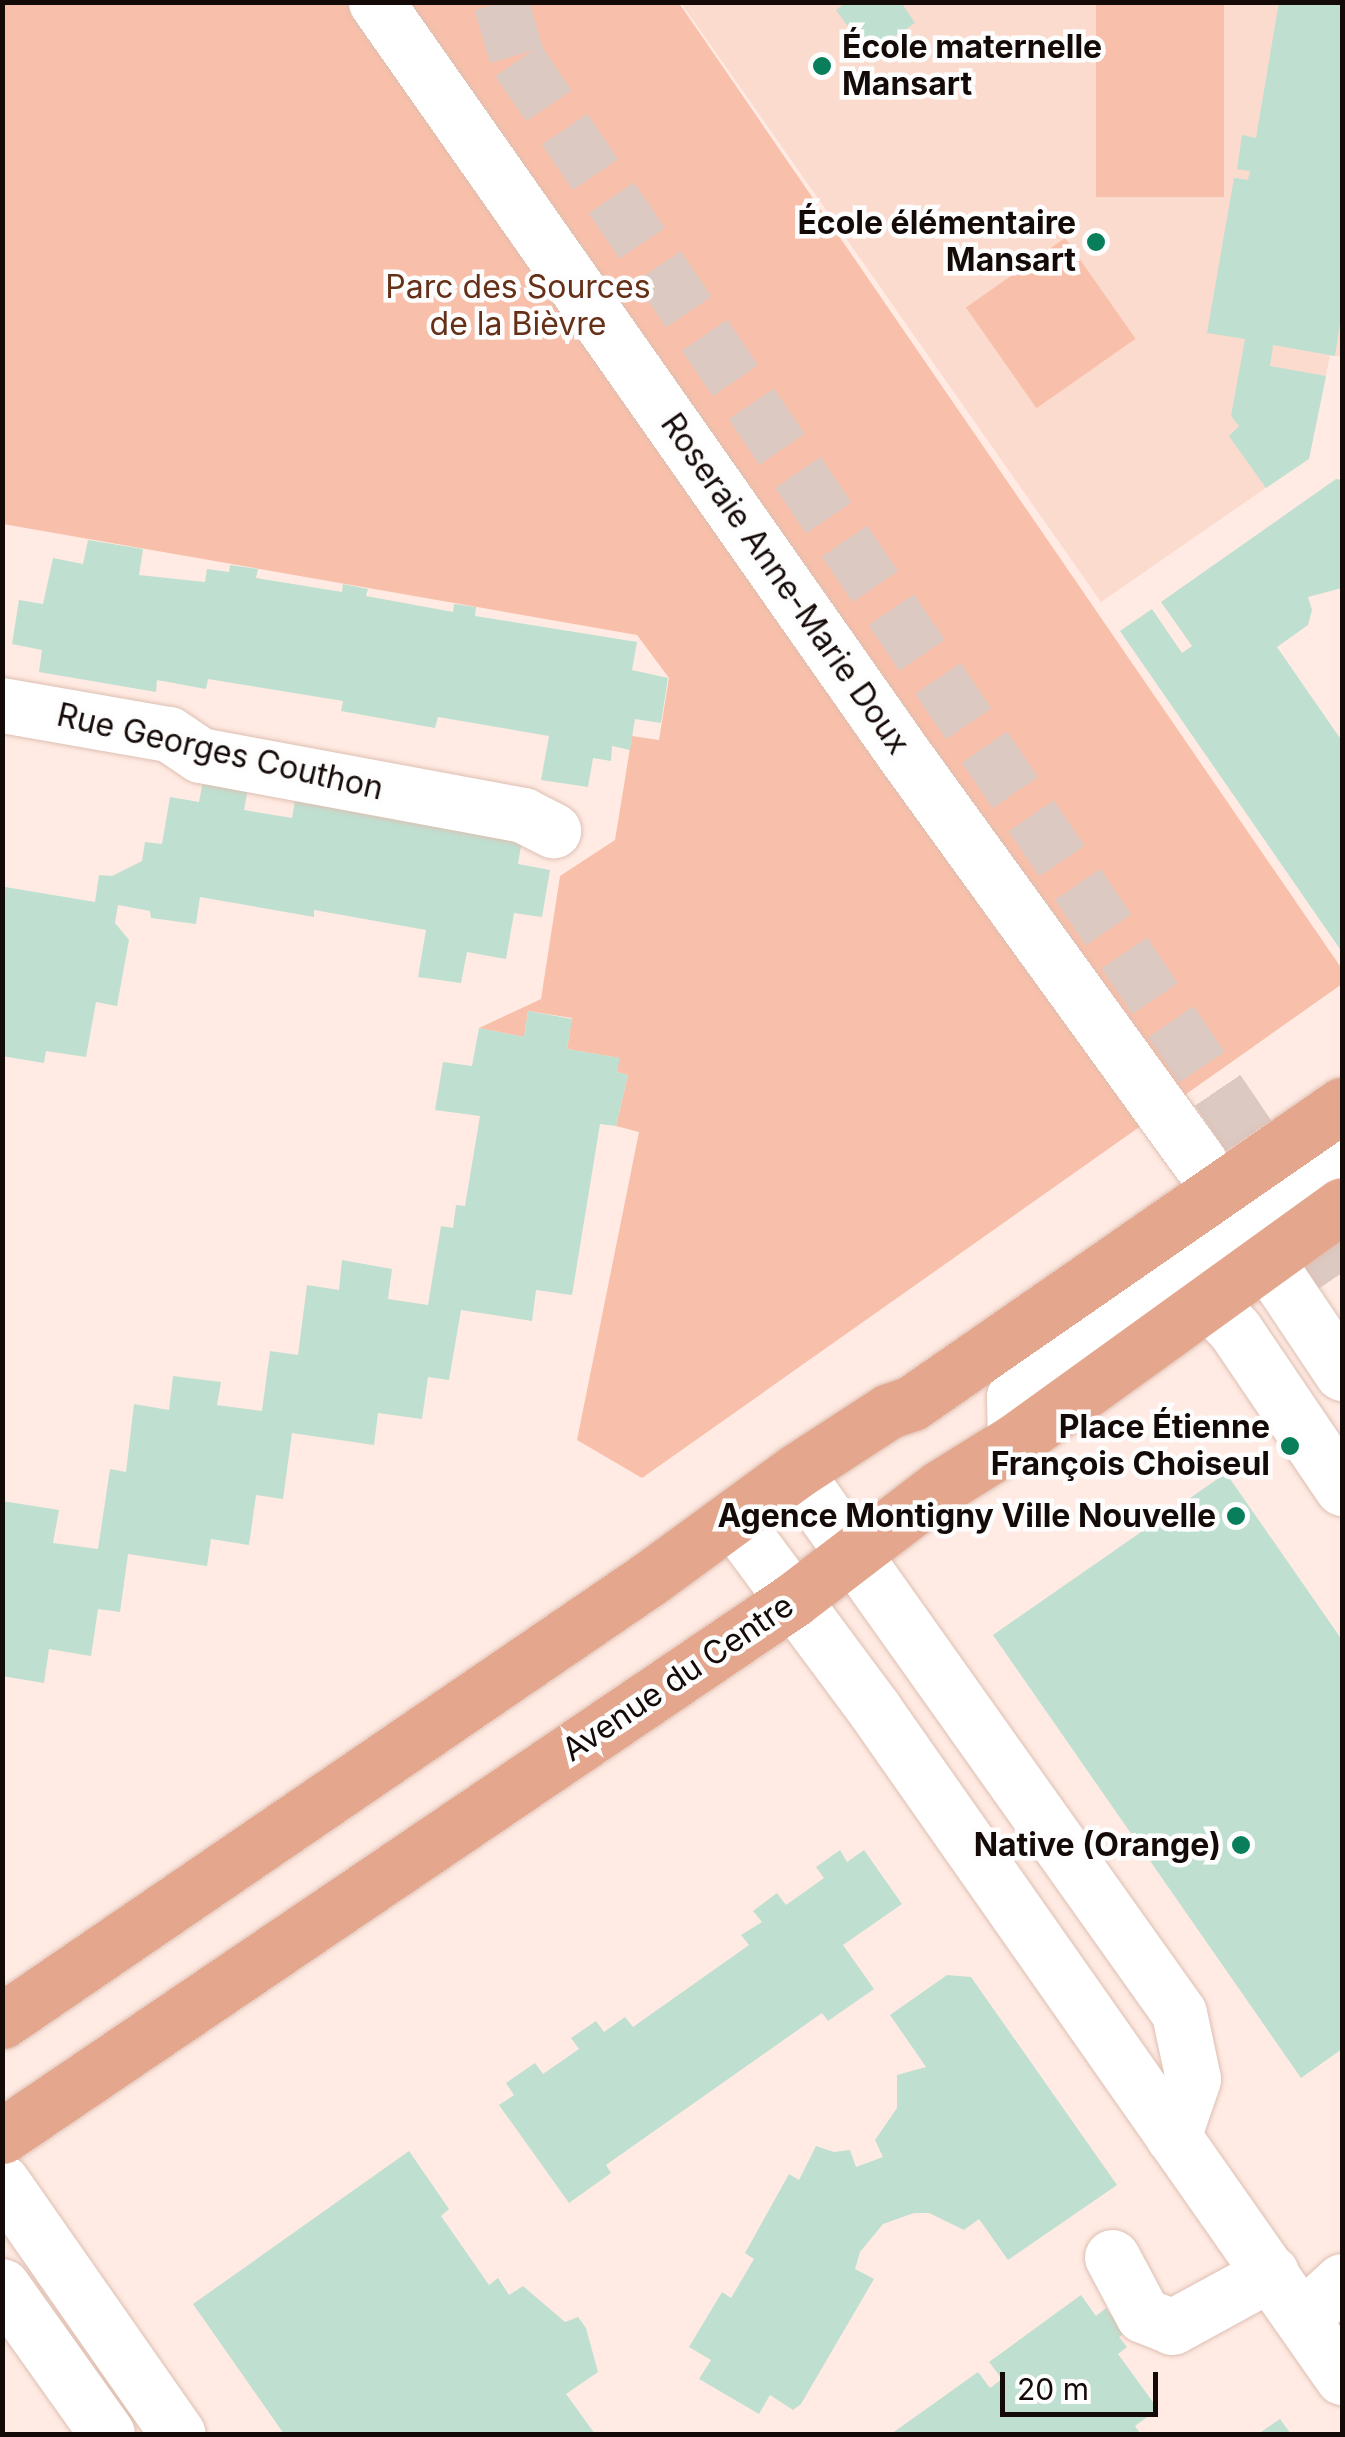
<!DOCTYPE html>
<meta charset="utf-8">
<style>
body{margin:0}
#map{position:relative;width:1345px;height:2437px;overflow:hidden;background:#ffebe3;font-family:Inter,sans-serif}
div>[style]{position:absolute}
.built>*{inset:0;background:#fbdbce}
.green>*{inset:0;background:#f8c0aa;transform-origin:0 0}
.building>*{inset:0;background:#bfdfd0}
.minor-tunnel>*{height:55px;margin-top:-27.5px;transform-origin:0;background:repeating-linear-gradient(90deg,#dcc9c2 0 55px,transparent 0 83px)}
.roads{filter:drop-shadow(0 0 2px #debfb2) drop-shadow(0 0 2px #debfb2)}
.minor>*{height:55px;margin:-27.5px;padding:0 27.5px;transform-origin:27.5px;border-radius:27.5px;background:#fff}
.major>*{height:55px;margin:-27.5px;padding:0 27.5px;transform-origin:27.5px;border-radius:27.5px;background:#e4a78d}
.dots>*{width:28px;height:28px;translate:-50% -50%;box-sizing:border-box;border:5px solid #fdfdfd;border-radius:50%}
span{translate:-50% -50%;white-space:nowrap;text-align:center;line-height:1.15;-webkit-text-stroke:9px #fdfdfd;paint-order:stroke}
.poi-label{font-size:32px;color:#140a07;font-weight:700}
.left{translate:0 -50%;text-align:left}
.right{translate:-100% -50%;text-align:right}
.park-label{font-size:32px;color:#663018}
.street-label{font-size:32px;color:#140a07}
.frame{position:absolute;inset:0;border:5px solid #140a07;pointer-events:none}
.scale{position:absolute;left:1000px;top:2372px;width:158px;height:45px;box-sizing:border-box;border:5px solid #140a07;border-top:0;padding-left:12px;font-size:30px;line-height:35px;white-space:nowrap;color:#140a07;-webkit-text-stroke:8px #fdfdfd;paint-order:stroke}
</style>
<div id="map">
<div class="built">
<i style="clip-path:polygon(681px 3px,1342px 3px,1342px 357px,1330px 355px,1309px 458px,1101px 602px)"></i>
</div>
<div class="green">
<i style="clip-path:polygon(2px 3px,679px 3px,1342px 969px,1342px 984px,642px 1478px,577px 1440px,639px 1132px,616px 1126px,628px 1075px,617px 1072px,619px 1058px,567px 1049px,572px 1018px,528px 1011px,524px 1037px,479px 1028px,541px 999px,560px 876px,615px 840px,632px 736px,659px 740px,669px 678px,637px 635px,3px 524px)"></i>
<i style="left:1096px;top:3px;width:128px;height:194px"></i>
<i style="left:1065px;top:238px;width:123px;height:121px;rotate:55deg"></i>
</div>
<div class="building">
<i style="clip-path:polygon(846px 2px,901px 2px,915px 23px,868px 54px,836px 10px)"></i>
<i style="clip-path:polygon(1279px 2px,1342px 2px,1342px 309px,1335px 356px,1273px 345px,1270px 366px,1326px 376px,1309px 459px,1266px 488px,1229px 436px,1239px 426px,1231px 416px,1245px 339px,1207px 333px,1234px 178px,1248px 180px,1250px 171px,1237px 169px,1242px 135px,1256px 138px)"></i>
<i style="clip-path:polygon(1336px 479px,1342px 480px,1342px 588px,1308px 597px,1312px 610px,1308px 625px,1277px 647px,1342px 741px,1342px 952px,1120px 631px,1152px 609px,1182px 653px,1192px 646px,1161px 602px)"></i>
<i style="clip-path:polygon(88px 540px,143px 549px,139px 575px,205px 582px,207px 569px,229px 572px,230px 565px,258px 569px,256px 578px,342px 592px,343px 584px,368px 589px,366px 596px,453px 612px,454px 604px,476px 607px,475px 616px,637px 642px,632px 670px,668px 678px,661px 723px,635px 719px,630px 750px,612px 746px,611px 761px,593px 758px,588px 787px,541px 780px,549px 736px,438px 717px,435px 728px,341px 711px,343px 701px,208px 679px,206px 689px,157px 680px,156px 692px,39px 672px,42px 650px,12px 644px,19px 600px,43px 604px,53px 558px,83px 564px)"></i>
<i style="clip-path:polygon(205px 770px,250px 778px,244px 810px,292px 818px,296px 794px,523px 834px,518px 864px,550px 870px,542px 917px,514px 913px,506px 959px,467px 952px,461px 983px,418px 977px,426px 930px,314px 910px,314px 917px,200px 897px,196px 924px,151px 918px,150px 911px,118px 905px,115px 923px,129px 940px,117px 1006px,96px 1002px,86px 1057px,46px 1051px,44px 1063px,2px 1056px,5px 887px,95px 902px,99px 875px,112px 876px,142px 861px,145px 842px,162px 844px,170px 797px,199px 802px)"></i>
<i style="clip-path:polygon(528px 1011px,572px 1019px,567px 1049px,620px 1058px,617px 1072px,628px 1075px,616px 1126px,600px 1124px,572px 1295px,536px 1290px,532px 1321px,461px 1310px,449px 1380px,428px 1377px,422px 1419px,378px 1413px,374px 1445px,292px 1433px,283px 1499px,256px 1495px,249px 1545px,211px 1539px,207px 1566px,128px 1554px,120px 1612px,98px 1609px,91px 1656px,49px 1649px,44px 1683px,2px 1676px,2px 1501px,59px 1510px,53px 1543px,98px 1549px,110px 1469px,126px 1472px,134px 1404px,169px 1410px,173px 1376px,221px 1382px,217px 1405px,262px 1411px,270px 1351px,298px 1355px,307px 1285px,339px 1290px,342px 1260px,392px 1269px,388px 1299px,428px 1305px,441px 1226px,453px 1228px,456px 1205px,465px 1206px,480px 1116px,435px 1110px,443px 1062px,472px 1066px,479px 1028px,524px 1037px)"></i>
<i style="clip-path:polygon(1226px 1473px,1342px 1640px,1342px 2049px,1301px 2078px,993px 1635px)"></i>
<i style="clip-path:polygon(840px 1850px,847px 1862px,864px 1850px,902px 1904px,843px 1945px,874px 1989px,828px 2021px,822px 2013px,606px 2165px,611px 2173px,569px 2203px,499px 2105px,514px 2095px,506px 2083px,535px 2063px,543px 2074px,579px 2049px,571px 2038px,596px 2021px,604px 2032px,625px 2017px,633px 2027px,749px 1945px,741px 1935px,762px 1922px,753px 1911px,777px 1893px,786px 1905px,824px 1878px,816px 1867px)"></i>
<i style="clip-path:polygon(947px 1975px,971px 1977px,1117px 2185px,1008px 2260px,979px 2219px,964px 2230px,929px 2213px,914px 2213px,883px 2224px,860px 2252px,855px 2269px,874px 2279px,801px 2404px,793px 2410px,770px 2395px,759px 2414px,699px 2379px,711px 2360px,689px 2347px,722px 2292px,731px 2298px,754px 2259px,745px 2253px,789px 2174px,799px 2180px,816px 2146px,834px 2152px,850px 2150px,856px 2167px,883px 2157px,875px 2140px,897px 2108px,897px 2075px,926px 2067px,890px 2015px)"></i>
<i style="clip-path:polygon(409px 2151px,449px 2209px,441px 2216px,489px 2285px,498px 2278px,509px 2295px,523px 2286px,565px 2322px,578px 2317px,586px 2328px,598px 2372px,566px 2394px,595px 2434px,284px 2434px,193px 2304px)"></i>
<i style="clip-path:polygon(1081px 2295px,1096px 2316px,1106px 2308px,1124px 2334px,1119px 2337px,1127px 2347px,1118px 2354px,1158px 2409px,1135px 2426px,1140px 2433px,891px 2434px,978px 2372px,990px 2388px,1002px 2379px,989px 2362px)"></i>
<i style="clip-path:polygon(1280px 2419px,1291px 2434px,1258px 2434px)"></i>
</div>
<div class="minor-tunnel">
<i style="left:501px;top:2px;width:60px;rotate:73.7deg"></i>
<i style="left:518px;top:60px;width:1466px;rotate:55.81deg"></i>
</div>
<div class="roads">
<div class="minor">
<i style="left:376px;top:2px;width:917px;rotate:54.94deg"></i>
<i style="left:903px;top:753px;width:506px;rotate:54.08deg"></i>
<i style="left:2px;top:705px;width:169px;rotate:9.9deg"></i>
<i style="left:169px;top:734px;width:37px;rotate:34deg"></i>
<i style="left:200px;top:755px;width:329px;rotate:10.5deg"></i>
<i style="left:523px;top:815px;width:34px;rotate:27deg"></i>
<i style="left:1279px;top:1279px;width:113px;rotate:56.2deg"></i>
<i style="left:1207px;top:1300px;width:41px;rotate:47deg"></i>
<i style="left:1235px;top:1330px;width:191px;rotate:55.9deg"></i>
<i style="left:1015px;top:1441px;width:44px;rotate:-91.3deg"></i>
<i style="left:1014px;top:1397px;width:402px;rotate:-35.3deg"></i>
<i style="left:795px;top:1472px;width:663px;rotate:54.63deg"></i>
<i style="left:1179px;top:2013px;width:67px;rotate:78deg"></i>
<i style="left:1193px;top:2079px;width:61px;rotate:109deg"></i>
<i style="left:733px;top:1519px;width:237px;rotate:53.4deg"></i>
<i style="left:874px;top:1709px;width:816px;rotate:54.98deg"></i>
<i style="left:2px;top:2182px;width:307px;rotate:55.1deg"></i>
<i style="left:1112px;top:2257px;width:66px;rotate:61.9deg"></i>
<i style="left:1143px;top:2315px;width:31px;rotate:22deg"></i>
<i style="left:1172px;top:2327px;width:113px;rotate:-28.6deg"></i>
<i style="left:2px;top:2286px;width:181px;rotate:54.6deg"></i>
<i style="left:1303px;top:2317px;width:53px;rotate:-42.7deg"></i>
</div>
<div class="major">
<i style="left:2px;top:2021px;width:784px;rotate:-34.34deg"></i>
<i style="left:649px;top:1579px;width:181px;rotate:-36.2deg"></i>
<i style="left:795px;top:1472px;width:112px;rotate:-33deg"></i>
<i style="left:889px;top:1411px;width:24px;rotate:-19deg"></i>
<i style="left:912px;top:1403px;width:523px;rotate:-34.72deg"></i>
<i style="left:2px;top:2136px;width:955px;rotate:-34.12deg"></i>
<i style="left:793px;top:1600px;width:186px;rotate:-37.4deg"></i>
<i style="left:941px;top:1487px;width:87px;rotate:-31.9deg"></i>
<i style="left:1015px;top:1441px;width:403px;rotate:-35.8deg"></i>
</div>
</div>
<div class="dots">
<i style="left:822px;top:66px;background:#087e5b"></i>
<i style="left:1096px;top:242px;background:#087e5b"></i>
<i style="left:1290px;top:1446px;background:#087e5b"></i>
<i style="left:1236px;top:1516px;background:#087e5b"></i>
<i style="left:1241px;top:1845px;background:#087e5b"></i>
</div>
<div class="poi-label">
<span class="left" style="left:842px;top:66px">École maternelle<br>Mansart</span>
<span class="right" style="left:1076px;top:242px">École élémentaire<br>Mansart</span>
<span class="right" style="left:1270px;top:1446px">Place Étienne<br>François Choiseul</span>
<span class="right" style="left:1216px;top:1516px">Agence Montigny Ville Nouvelle</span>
<span class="right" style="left:1221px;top:1845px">Native (Orange)</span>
</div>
<div class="park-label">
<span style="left:518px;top:306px">Parc des Sources<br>de la Bièvre</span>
</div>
<div class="street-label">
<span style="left:785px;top:584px;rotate:55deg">Roseraie Anne-Marie Doux</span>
<span style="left:220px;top:752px;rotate:13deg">Rue Georges Couthon</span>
<span style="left:678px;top:1678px;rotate:-34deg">Avenue du Centre</span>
</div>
<div class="frame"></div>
<div class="scale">20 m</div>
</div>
